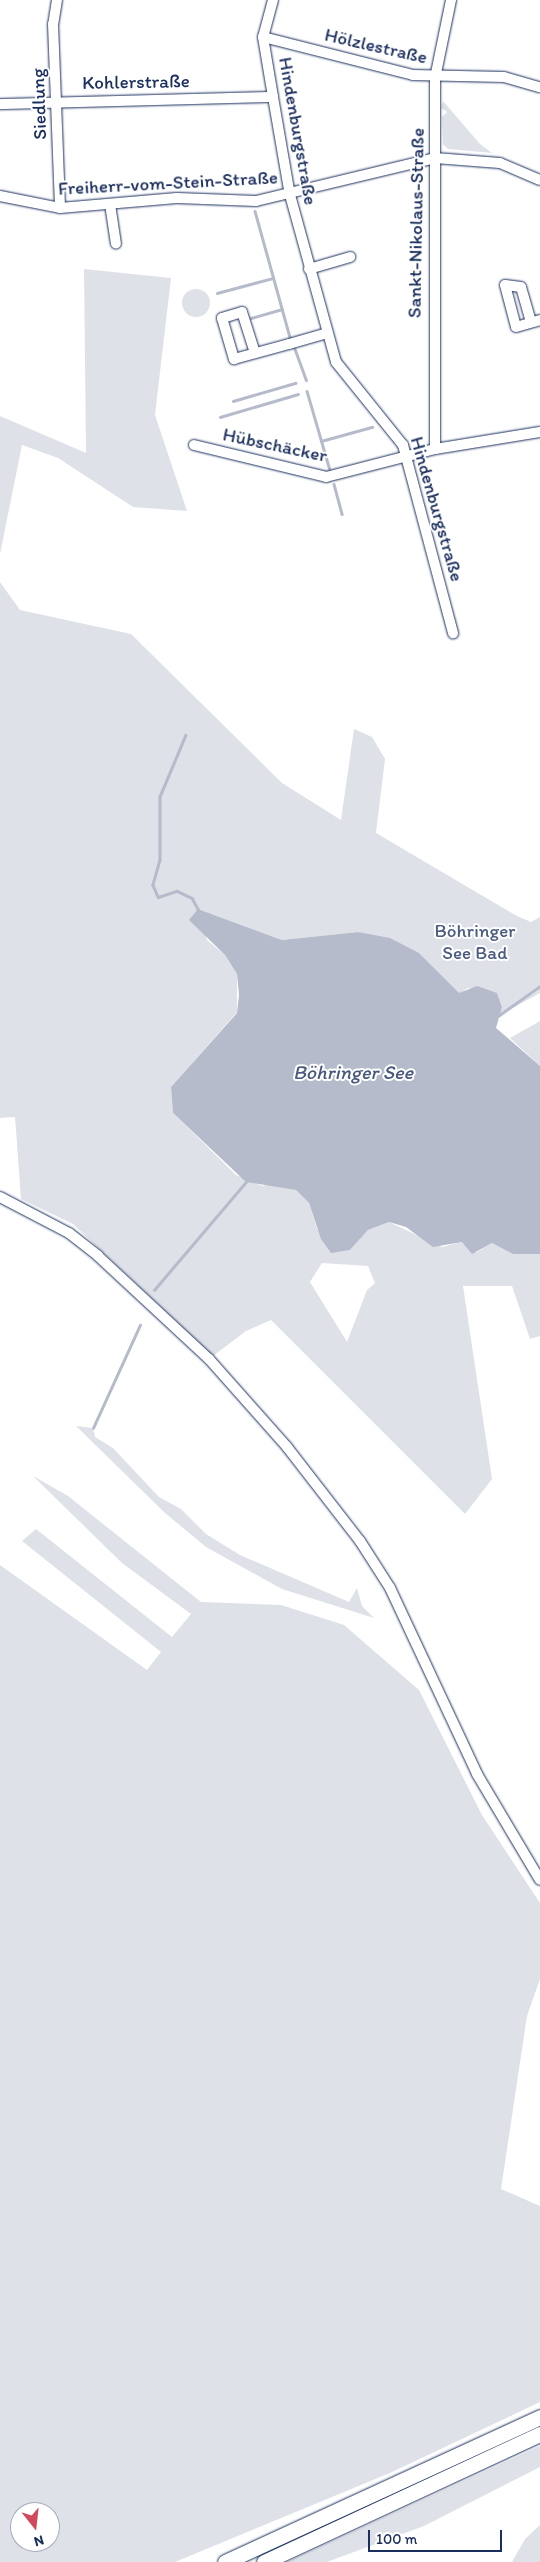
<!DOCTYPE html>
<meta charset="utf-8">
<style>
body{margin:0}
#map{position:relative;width:540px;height:2562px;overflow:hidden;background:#fff;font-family:Itim,sans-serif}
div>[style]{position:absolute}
.green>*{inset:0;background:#dee1e7}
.round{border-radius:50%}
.water>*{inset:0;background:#b5bbca}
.stream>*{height:2.5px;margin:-1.25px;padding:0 1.25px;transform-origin:1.25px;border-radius:1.25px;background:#b5bbca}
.roads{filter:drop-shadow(0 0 1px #1b2f5e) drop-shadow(0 0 1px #1b2f5e)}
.minor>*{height:10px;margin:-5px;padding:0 5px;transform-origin:5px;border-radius:5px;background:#fff}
.highway>*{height:15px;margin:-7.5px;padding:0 7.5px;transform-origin:7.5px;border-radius:7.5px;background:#fff}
span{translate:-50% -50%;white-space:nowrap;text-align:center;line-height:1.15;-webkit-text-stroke:4px #fff;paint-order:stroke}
.street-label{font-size:19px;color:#1b2f5e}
.park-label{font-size:19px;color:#4c5c80}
.water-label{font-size:20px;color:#49597e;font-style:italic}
.north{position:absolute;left:10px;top:2502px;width:50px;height:50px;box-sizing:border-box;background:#fff;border:1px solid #a4acbf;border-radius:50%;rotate:164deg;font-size:14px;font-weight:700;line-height:20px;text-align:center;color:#1b2f5e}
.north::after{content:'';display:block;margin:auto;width:18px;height:22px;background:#d1495b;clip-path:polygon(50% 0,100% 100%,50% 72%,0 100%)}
.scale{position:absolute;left:368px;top:2530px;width:134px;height:22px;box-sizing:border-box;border:2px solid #1b2f5e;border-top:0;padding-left:6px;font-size:15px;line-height:18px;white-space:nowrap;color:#1b2f5e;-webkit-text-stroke:4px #fff;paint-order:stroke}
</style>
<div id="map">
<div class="green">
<i style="clip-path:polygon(443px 101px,480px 144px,492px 153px,448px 149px,443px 144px,442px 117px,447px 112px,441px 108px)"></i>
<i style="clip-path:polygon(84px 269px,171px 278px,155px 415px,187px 511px,133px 507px,58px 458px,22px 445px,0 554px,0 416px,86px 453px)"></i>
<i class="round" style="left:182px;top:289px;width:28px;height:28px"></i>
<i style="clip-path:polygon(evenodd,0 582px,20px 610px,131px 634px,282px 783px,341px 820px,354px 729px,372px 737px,385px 759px,376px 833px,517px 916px,531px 922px,540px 917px,540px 993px,498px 1016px,502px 1007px,497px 993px,468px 988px,459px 994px,419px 953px,358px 932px,282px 940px,198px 909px,207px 940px,225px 955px,237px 974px,237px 1012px,171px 1087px,173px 1113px,236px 1175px,262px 1186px,277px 1183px,296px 1190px,309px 1203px,317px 1229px,350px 1250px,368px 1230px,389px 1222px,442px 1247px,462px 1242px,477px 1252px,492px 1243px,513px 1254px,540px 1254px,540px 1336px,530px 1339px,512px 1286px,463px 1286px,492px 1479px,465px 1514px,271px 1320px,246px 1331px,213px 1356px,73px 1224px,21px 1199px,15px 1117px,0 1118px,0 582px,322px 1263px,368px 1266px,375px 1283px,367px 1290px,347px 1342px,310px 1282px,322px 1263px)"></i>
<i style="clip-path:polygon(540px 1021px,540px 1066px,510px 1038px)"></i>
<i style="clip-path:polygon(76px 1426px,93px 1428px,95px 1437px,113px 1448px,159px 1497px,181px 1509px,206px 1534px,240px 1555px,349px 1602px,357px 1588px,362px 1606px,374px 1618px,282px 1589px,206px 1547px,165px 1513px)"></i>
<i style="clip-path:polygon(evenodd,33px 1476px,68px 1496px,201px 1602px,281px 1605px,344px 1625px,419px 1690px,482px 1815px,540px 1903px,540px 1979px,527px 2016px,501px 2189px,540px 2206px,540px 2402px,390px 2473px,175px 2562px,0 2562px,0 1565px,147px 1670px,161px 1652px,22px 1541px,36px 1529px,172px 1637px,191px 1614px,122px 1563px,33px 1476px,20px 2512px,50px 2512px,50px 2542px,20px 2542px,20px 2512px)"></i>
<i style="clip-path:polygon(540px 2446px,540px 2467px,424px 2526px,327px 2562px,287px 2562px)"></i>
<i style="clip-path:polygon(540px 2525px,540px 2562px,512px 2562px,525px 2539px)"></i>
</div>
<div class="water">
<i style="clip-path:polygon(198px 909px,282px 940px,358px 932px,390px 938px,419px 953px,459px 993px,477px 986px,497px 993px,502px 1007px,496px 1028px,540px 1066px,540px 1254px,513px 1254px,492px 1243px,472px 1254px,462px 1242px,433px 1247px,406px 1227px,389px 1222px,368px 1230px,350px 1250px,331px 1253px,321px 1239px,309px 1203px,296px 1190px,246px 1182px,173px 1113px,171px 1087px,237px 1013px,239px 995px,237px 974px,225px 955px,189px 920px)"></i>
</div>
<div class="stream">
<i style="left:255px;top:211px;width:131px;rotate:74.5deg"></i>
<i style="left:217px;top:293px;width:58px;rotate:-15deg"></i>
<i style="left:251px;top:318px;width:32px;rotate:-16deg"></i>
<i style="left:295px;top:349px;width:33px;rotate:70deg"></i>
<i style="left:307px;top:391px;width:82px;rotate:73.8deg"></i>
<i style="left:233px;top:401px;width:65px;rotate:-16.2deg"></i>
<i style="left:220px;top:417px;width:81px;rotate:-16.4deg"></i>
<i style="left:321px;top:441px;width:53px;rotate:-15.4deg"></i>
<i style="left:334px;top:484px;width:31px;rotate:75deg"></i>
<i style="left:186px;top:735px;width:67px;rotate:112.8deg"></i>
<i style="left:160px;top:797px;width:63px;rotate:90deg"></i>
<i style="left:160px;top:860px;width:26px;rotate:106deg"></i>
<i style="left:153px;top:885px;width:13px;rotate:67deg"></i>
<i style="left:158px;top:897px;width:20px;rotate:-18deg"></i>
<i style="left:177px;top:891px;width:17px;rotate:25deg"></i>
<i style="left:192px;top:898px;width:13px;rotate:61deg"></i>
<i style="left:498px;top:1016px;width:52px;rotate:-35.5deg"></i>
<i style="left:154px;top:1290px;width:142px;rotate:-49.6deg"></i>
<i style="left:93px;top:1428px;width:113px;rotate:-65.5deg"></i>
</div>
<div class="roads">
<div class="minor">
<i style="left:57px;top:0;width:24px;rotate:99deg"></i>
<i style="left:53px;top:24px;width:184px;rotate:87.8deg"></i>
<i style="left:273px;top:0;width:38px;rotate:105deg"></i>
<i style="left:263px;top:37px;width:61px;rotate:80.5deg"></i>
<i style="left:273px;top:97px;width:99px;rotate:80.2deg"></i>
<i style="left:290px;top:195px;width:173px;rotate:74.6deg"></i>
<i style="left:336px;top:362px;width:107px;rotate:51.1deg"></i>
<i style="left:403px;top:445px;width:195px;rotate:75.1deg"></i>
<i style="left:263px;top:37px;width:155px;rotate:14.2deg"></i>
<i style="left:413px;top:75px;width:91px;rotate:1.3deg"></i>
<i style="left:504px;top:77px;width:37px;rotate:16deg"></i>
<i style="left:0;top:104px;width:273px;rotate:-1.5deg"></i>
<i style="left:0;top:196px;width:61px;rotate:11.3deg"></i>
<i style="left:60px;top:208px;width:117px;rotate:-4.9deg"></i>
<i style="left:177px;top:198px;width:79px;rotate:2.2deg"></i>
<i style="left:256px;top:201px;width:184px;rotate:-13.5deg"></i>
<i style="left:435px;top:158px;width:65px;rotate:4.4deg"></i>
<i style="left:500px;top:163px;width:43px;rotate:23deg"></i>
<i style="left:110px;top:204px;width:40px;rotate:81.5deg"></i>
<i style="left:309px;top:269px;width:43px;rotate:-16.3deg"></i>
<i style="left:531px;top:322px;width:36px;rotate:-106deg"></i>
<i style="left:521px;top:287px;width:16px;rotate:-173deg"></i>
<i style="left:505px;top:285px;width:43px;rotate:75.3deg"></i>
<i style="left:516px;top:327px;width:25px;rotate:-16deg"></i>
<i style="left:255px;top:353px;width:43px;rotate:-107.6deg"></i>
<i style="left:242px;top:312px;width:21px;rotate:163deg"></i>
<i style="left:222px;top:318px;width:43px;rotate:73.7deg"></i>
<i style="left:234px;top:359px;width:57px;rotate:-15.3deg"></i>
<i style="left:289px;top:344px;width:40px;rotate:-16deg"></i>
<i style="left:194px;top:445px;width:136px;rotate:13.6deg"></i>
<i style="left:326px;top:477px;width:113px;rotate:-14.4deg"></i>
<i style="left:435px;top:449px;width:106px;rotate:-9.2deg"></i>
<i style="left:435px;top:449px;width:371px;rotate:-90deg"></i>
<i style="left:435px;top:78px;width:80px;rotate:-78.4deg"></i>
<i style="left:0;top:1197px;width:78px;rotate:27.6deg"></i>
<i style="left:69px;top:1233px;width:37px;rotate:38deg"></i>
<i style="left:98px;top:1256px;width:151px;rotate:42.9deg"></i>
<i style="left:209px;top:1359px;width:118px;rotate:48.4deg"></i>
<i style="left:287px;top:1447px;width:119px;rotate:52.2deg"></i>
<i style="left:360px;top:1541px;width:56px;rotate:57.4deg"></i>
<i style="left:390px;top:1588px;width:205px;rotate:64.9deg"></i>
<i style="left:477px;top:1774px;width:123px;rotate:59.3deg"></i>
</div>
<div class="highway">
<i style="left:225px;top:2562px;width:347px;rotate:-24.7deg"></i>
<i style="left:264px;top:2562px;width:304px;rotate:-24.9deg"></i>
</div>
</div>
<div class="street-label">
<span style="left:376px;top:46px;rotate:13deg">Hölzlestraße</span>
<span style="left:136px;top:82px;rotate:-1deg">Kohlerstraße</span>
<span style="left:39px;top:104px;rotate:-92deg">Siedlung</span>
<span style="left:298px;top:131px;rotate:80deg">Hindenburgstraße</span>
<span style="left:168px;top:183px;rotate:-3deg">Freiherr-vom-Stein-Straße</span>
<span style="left:416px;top:223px;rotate:-89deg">Sankt-Nikolaus-Straße</span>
<span style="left:275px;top:445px;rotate:12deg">Hübschäcker</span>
<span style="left:437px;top:509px;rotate:74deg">Hindenburgstraße</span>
</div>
<div class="park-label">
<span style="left:475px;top:942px">Böhringer<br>See Bad</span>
</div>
<div class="water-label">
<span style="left:353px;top:1072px">Böhringer See</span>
</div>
<div class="north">N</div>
<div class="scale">100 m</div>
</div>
